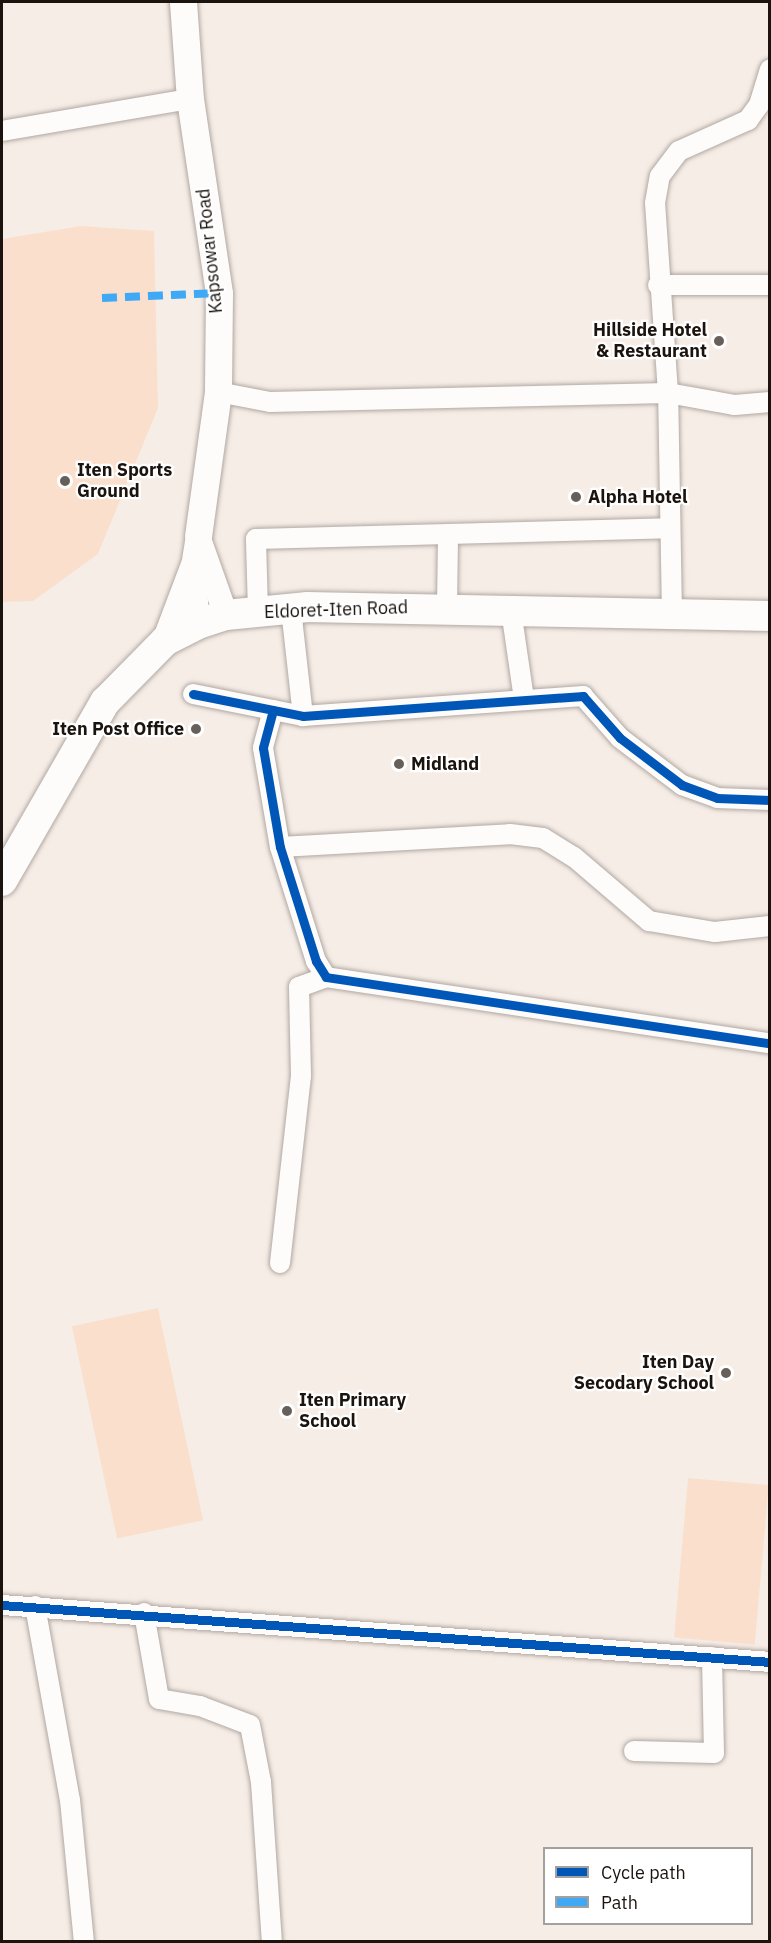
<!DOCTYPE html>
<style>
body{margin:0}
#map{position:relative;width:771px;height:1943px;overflow:hidden;background:#f7ede7;font-family:"IBM Plex Sans",sans-serif}
div>[style]{position:absolute}
.green>*{inset:0;background:#fadfcd;transform-origin:0 0}
.roads{filter:drop-shadow(0 0 2px #b0a8a2) drop-shadow(0 0 2px #b0a8a2)}
.minor>*{height:20px;margin:-10px;padding:0 10px;transform-origin:10px;border-radius:10px;background:#fefcfb}
.tertiary>*{height:24px;margin:-12px;padding:0 12px;transform-origin:12px;border-radius:12px;background:#fefcfb}
.secondary>*{height:27px;margin:-13.5px;padding:0 13.5px;transform-origin:13.5px;border-radius:13.5px;background:#fefcfb}
.primary>*{height:30px;margin:-15px;padding:0 15px;transform-origin:15px;border-radius:15px;background:#fefcfb}
.quiet>*{height:8px;margin-top:-4px;transform-origin:0;background:repeating-linear-gradient(90deg,#3fa9f5 0 15px,transparent 0 23px)}
.cycleway>*{height:9px;margin:-4.5px;padding:0 4.5px;transform-origin:4.5px;border-radius:4.5px;background:#0057b8}
.dots>*{width:16px;height:16px;translate:-50% -50%;box-sizing:border-box;border:3px solid #fff;border-radius:50%}
span{translate:-50% -50%;white-space:nowrap;text-align:center;line-height:1.15;-webkit-text-stroke:4.5px #fff;paint-order:stroke}
.street-label{font-size:18px;color:#1a130e}
.poi-label{font-size:18px;color:#1a130e;font-weight:700}
.right{translate:-100% -50%;text-align:right}
.left{translate:0 -50%;text-align:left}
.frame{position:absolute;inset:0;border:3px solid #1a130e;pointer-events:none}
.legend{position:absolute;left:543px;top:1847px;width:210px;height:78px;box-sizing:border-box;background:#fff;border:2px solid #a3a19f;margin:0;padding:8px 10px;list-style:none;font-size:18px;color:#1a130e}
.legend li{display:flex;align-items:center;gap:12px;height:30px}
.legend b{width:30px;border:2px solid #a3a19f}
</style>
<div id="map">
<div class="green">
<i style="clip-path:polygon(81px 226px,154px 231px,158px 408px,98px 554px,33px 601px,2px 602px,2px 239px)"></i>
<i style="left:158px;top:1308px;width:217px;height:88px;rotate:78deg"></i>
<i style="left:688px;top:1478px;width:81px;height:160px;rotate:5deg"></i>
</div>
<div class="roads">
<div class="minor">
<i style="left:2px;top:131px;width:191px;rotate:-9.7deg"></i>
<i style="left:658px;top:285px;width:112px"></i>
<i style="left:218px;top:392px;width:53px;rotate:10.9deg"></i>
<i style="left:270px;top:402px;width:398px;rotate:-1.3deg"></i>
<i style="left:668px;top:393px;width:68px;rotate:10.2deg"></i>
<i style="left:735px;top:405px;width:35px;rotate:-5deg"></i>
<i style="left:447px;top:608px;width:74px;rotate:-89.2deg"></i>
<i style="left:291px;top:609px;width:108px;rotate:83.6deg"></i>
<i style="left:511px;top:610px;width:90px;rotate:81.7deg"></i>
<i style="left:258px;top:612px;width:73px;rotate:-91.6deg"></i>
<i style="left:256px;top:539px;width:412px;rotate:-1.5deg"></i>
<i style="left:672px;top:615px;width:222px;rotate:-91deg"></i>
<i style="left:668px;top:393px;width:190px;rotate:-93.9deg"></i>
<i style="left:655px;top:203px;width:27px;rotate:-80deg"></i>
<i style="left:660px;top:176px;width:31px;rotate:-53deg"></i>
<i style="left:679px;top:151px;width:76px;rotate:-24.2deg"></i>
<i style="left:748px;top:120px;width:19px;rotate:-54deg"></i>
<i style="left:759px;top:105px;width:37px;rotate:-73deg"></i>
<i style="left:193px;top:694px;width:112px;rotate:11.3deg"></i>
<i style="left:303px;top:716px;width:281px;rotate:-4.1deg"></i>
<i style="left:583px;top:696px;width:56px;rotate:48.6deg"></i>
<i style="left:620px;top:738px;width:78px;rotate:37.2deg"></i>
<i style="left:682px;top:785px;width:37px;rotate:20deg"></i>
<i style="left:717px;top:798px;width:53px;rotate:2.2deg"></i>
<i style="left:273px;top:710px;width:39px;rotate:105deg"></i>
<i style="left:263px;top:748px;width:100px;rotate:80.3deg"></i>
<i style="left:280px;top:847px;width:120px;rotate:72.5deg"></i>
<i style="left:316px;top:961px;width:19px;rotate:58deg"></i>
<i style="left:326px;top:977px;width:449px;rotate:8.5deg"></i>
<i style="left:280px;top:847px;width:230px;rotate:-3.2deg"></i>
<i style="left:510px;top:834px;width:33px;rotate:7deg"></i>
<i style="left:543px;top:838px;width:36px;rotate:32deg"></i>
<i style="left:574px;top:857px;width:99px;rotate:40.5deg"></i>
<i style="left:649px;top:921px;width:67px;rotate:9.5deg"></i>
<i style="left:715px;top:932px;width:55px;rotate:-6.2deg"></i>
<i style="left:280px;top:1263px;width:188px;rotate:-83.6deg"></i>
<i style="left:301px;top:1076px;width:89px;rotate:-91.3deg"></i>
<i style="left:299px;top:987px;width:29px;rotate:-20deg"></i>
<i style="left:2px;top:1605px;width:770px;rotate:4.24deg"></i>
<i style="left:35px;top:1606px;width:197px;rotate:79.8deg"></i>
<i style="left:70px;top:1800px;width:143px;rotate:84.4deg"></i>
<i style="left:144px;top:1613px;width:87px;rotate:80.1deg"></i>
<i style="left:159px;top:1699px;width:42px;rotate:9.7deg"></i>
<i style="left:200px;top:1706px;width:53px;rotate:20.8deg"></i>
<i style="left:250px;top:1725px;width:58px;rotate:79.1deg"></i>
<i style="left:261px;top:1782px;width:160px;rotate:86.1deg"></i>
<i style="left:634px;top:1751px;width:80px;rotate:1.4deg"></i>
<i style="left:714px;top:1753px;width:96px;rotate:-91.2deg"></i>
</div>
<div class="tertiary">
<i style="left:198px;top:536px;width:84px;rotate:70.5deg"></i>
<i style="left:198px;top:624px;width:57px;rotate:-95deg"></i>
<i style="left:193px;top:567px;width:31px;rotate:-81deg"></i>
</div>
<div class="secondary">
<i style="left:183px;top:2px;width:97px;rotate:85.9deg"></i>
<i style="left:190px;top:99px;width:196px;rotate:81.5deg"></i>
<i style="left:219px;top:293px;width:99px;rotate:90.6deg"></i>
<i style="left:218px;top:392px;width:145px;rotate:97.9deg"></i>
<i style="left:165px;top:641px;width:79px;rotate:-69.3deg"></i>
</div>
<div class="primary">
<i style="left:2px;top:881px;width:207px;rotate:-60.1deg"></i>
<i style="left:105px;top:702px;width:86px;rotate:-45.5deg"></i>
<i style="left:165px;top:641px;width:37px;rotate:-27deg"></i>
<i style="left:198px;top:624px;width:29px;rotate:-18deg"></i>
<i style="left:226px;top:615px;width:82px;rotate:-5.6deg"></i>
<i style="left:308px;top:607px;width:462px;rotate:1.1deg"></i>
</div>
</div>
<div class="quiet">
<i style="left:102px;top:298px;width:117px;rotate:-2.4deg"></i>
</div>
<div class="cycleway">
<i style="left:193px;top:694px;width:112px;rotate:11.3deg"></i>
<i style="left:303px;top:716px;width:281px;rotate:-4.1deg"></i>
<i style="left:583px;top:696px;width:56px;rotate:48.6deg"></i>
<i style="left:620px;top:738px;width:78px;rotate:37.2deg"></i>
<i style="left:682px;top:785px;width:37px;rotate:20deg"></i>
<i style="left:717px;top:798px;width:53px;rotate:2.2deg"></i>
<i style="left:273px;top:710px;width:39px;rotate:105deg"></i>
<i style="left:263px;top:748px;width:100px;rotate:80.3deg"></i>
<i style="left:280px;top:847px;width:120px;rotate:72.5deg"></i>
<i style="left:316px;top:961px;width:19px;rotate:58deg"></i>
<i style="left:326px;top:977px;width:449px;rotate:8.5deg"></i>
<i style="left:2px;top:1605px;width:770px;rotate:4.24deg"></i>
</div>
<div class="dots">
<i style="left:719px;top:341px;background:#675f5a"></i>
<i style="left:65px;top:481px;background:#675f5a"></i>
<i style="left:576px;top:497px;background:#675f5a"></i>
<i style="left:196px;top:729px;background:#675f5a"></i>
<i style="left:399px;top:764px;background:#675f5a"></i>
<i style="left:726px;top:1373px;background:#675f5a"></i>
<i style="left:287px;top:1411px;background:#675f5a"></i>
</div>
<div class="street-label">
<span style="left:210px;top:251px;rotate:-96deg">Kapsowar Road</span>
<span style="left:336px;top:610px;rotate:-2deg">Eldoret-Iten Road</span>
</div>
<div class="poi-label">
<span class="right" style="left:707px;top:341px">Hillside Hotel<br>&amp; Restaurant</span>
<span class="left" style="left:77px;top:481px">Iten Sports<br>Ground</span>
<span class="left" style="left:588px;top:497px">Alpha Hotel</span>
<span class="right" style="left:184px;top:729px">Iten Post Office</span>
<span class="left" style="left:411px;top:764px">Midland</span>
<span class="right" style="left:714px;top:1373px">Iten Day<br>Secodary School</span>
<span class="left" style="left:299px;top:1411px">Iten Primary<br>School</span>
</div>
<div class="frame"></div>
<ul class="legend">
<li><b style="height:8px;background:#0057b8"></b>Cycle path</li>
<li><b style="height:8px;background:#3fa9f5"></b>Path</li>
</ul>
</div>
